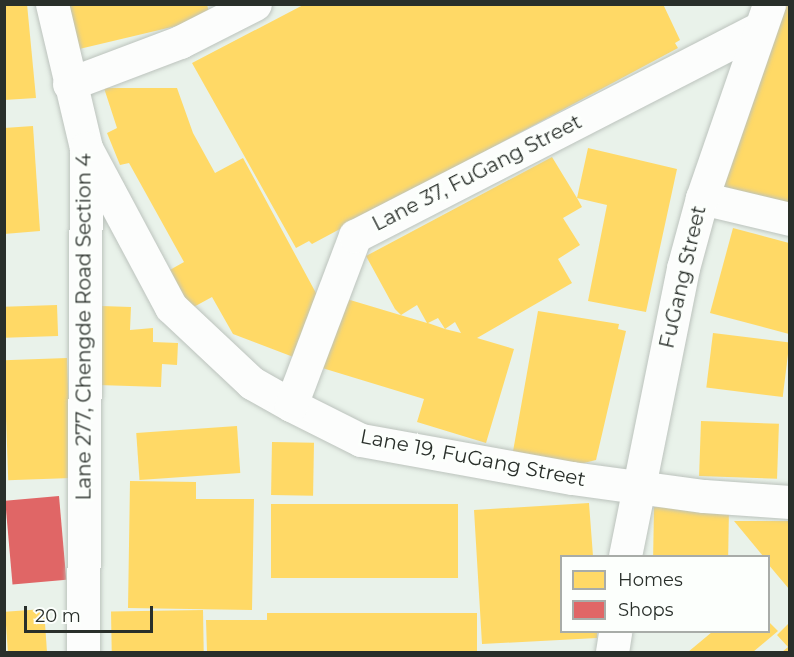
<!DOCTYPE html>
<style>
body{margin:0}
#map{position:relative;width:794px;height:657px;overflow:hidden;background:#e9f2ea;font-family:Montserrat,sans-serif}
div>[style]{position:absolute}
.homes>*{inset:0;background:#ffd966;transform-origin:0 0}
.shops>*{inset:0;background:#e06666;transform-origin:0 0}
.roads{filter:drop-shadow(0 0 2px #bcc3bd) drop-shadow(0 0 2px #bcc3bd)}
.minor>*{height:33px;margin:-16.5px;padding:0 16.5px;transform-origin:16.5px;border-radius:16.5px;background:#fcfdfc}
span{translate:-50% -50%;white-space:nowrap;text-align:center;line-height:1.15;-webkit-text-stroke:6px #fcfffc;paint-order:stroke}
.street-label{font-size:20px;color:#292f2a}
.frame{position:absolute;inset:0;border:6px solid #292f2a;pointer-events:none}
.legend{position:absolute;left:560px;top:555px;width:210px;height:78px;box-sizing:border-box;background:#fcfffc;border:2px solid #a8aca8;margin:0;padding:8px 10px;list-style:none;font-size:18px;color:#292f2a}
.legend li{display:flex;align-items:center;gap:12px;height:30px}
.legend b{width:30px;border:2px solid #a8aca8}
.scale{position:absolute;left:24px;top:606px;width:129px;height:27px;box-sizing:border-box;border:3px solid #292f2a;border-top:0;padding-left:8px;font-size:18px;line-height:21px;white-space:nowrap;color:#292f2a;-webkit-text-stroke:4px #fcfffc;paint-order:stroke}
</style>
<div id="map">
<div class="homes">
<i style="clip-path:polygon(4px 4px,27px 4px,36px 98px,4px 100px)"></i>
<i style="clip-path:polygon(64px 4px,207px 4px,210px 18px,75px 50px)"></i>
<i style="clip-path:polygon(305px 4px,663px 4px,680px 40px,675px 43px,678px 48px,312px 244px,309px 241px,296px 248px,192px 63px)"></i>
<i style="clip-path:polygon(778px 4px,789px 4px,789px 209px,719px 190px)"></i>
<i style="clip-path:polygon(104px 88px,177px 88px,193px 133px,215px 173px,243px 158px,323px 306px,296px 358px,233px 334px,212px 297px,190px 309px,168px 271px,184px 262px,129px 163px,120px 165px,107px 133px,117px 128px)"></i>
<i style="clip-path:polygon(33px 126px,40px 231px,4px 234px,4px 128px)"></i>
<i style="clip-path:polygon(evenodd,588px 148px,677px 169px,646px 312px,588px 301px,607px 205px,577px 198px,582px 207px,563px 218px,580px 245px,558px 259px,572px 283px,477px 338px,514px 349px,486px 443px,417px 422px,424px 399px,319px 367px,340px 297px,427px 323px,417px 305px,401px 315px,395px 309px,366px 256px,552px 157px,577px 198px,588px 148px,438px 318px,445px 329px,428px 323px,438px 318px,588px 148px,455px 322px,461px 333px,445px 329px,455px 322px)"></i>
<i style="clip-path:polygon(733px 228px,789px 243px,789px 334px,710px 313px)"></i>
<i style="left:57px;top:305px;width:31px;height:53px;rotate:88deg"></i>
<i style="clip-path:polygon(101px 306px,131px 307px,130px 330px,153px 328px,153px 342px,178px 343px,177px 365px,162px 364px,161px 387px,98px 385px)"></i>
<i style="clip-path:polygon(538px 311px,619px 324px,618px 329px,626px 331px,596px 460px,568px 467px,512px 457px)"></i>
<i style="left:713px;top:333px;width:77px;height:55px;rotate:7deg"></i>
<i style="left:67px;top:358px;width:120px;height:63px;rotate:88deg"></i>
<i style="left:701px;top:421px;width:78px;height:55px;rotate:2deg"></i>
<i style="left:237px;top:426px;width:47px;height:101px;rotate:86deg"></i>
<i style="left:272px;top:442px;width:42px;height:53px;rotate:1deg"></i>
<i style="clip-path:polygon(130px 481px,196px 482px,196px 499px,254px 499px,252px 610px,128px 608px)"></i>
<i style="clip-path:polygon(589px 503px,593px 556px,561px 556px,561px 632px,597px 632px,597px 638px,482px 644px,474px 510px)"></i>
<i style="left:271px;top:504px;width:187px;height:74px"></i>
<i style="left:654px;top:507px;width:75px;height:49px;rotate:1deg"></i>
<i style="clip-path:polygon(734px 521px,789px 521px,789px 589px,768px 564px,768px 556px,763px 556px)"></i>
<i style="left:44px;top:609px;width:43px;height:39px;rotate:86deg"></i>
<i style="left:203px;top:610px;width:42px;height:92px;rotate:89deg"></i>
<i style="clip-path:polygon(267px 613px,477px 613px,477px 652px,207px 652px,206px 620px,267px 620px)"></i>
<i style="clip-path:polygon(768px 621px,778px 631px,753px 652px,688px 652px,712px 632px,768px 632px)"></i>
<i style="clip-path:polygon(789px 623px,789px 652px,782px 652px,788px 647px,777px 635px)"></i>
</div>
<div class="shops">
<i style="left:59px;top:496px;width:84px;height:54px;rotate:85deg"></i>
</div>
<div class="roads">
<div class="minor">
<i style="left:52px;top:4px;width:148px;rotate:76.7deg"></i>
<i style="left:86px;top:148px;width:504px;rotate:90.34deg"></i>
<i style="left:69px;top:84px;width:119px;rotate:-20.7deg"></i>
<i style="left:180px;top:42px;width:84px;rotate:-26.9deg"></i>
<i style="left:86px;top:148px;width:180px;rotate:61.9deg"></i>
<i style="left:171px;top:307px;width:111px;rotate:43.2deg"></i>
<i style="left:252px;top:383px;width:45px;rotate:29.4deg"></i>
<i style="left:291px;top:405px;width:78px;rotate:26.6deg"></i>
<i style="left:361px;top:440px;width:214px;rotate:10.2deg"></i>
<i style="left:572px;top:478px;width:133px;rotate:7.8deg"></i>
<i style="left:704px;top:496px;width:86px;rotate:4deg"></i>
<i style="left:702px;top:198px;width:90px;rotate:13.4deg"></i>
<i style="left:291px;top:405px;width:181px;rotate:-69.3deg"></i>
<i style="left:355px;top:236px;width:454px;rotate:-27.2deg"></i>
<i style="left:625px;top:556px;width:294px;rotate:-78.6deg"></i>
<i style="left:683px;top:268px;width:73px;rotate:-74.8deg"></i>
<i style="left:702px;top:198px;width:205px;rotate:-70.9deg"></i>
<i style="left:612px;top:652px;width:20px;rotate:-81deg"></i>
</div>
</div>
<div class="street-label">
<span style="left:477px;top:173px;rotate:-27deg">Lane 37, FuGang Street</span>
<span style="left:683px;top:277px;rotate:-77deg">FuGang Street</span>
<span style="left:84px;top:327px;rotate:-90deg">Lane 277, Chengde Road Section 4</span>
<span style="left:473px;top:458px;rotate:11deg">Lane 19, FuGang Street</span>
</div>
<div class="frame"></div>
<ul class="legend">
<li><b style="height:16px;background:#ffd966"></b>Homes</li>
<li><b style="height:16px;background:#e06666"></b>Shops</li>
</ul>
<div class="scale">20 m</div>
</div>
